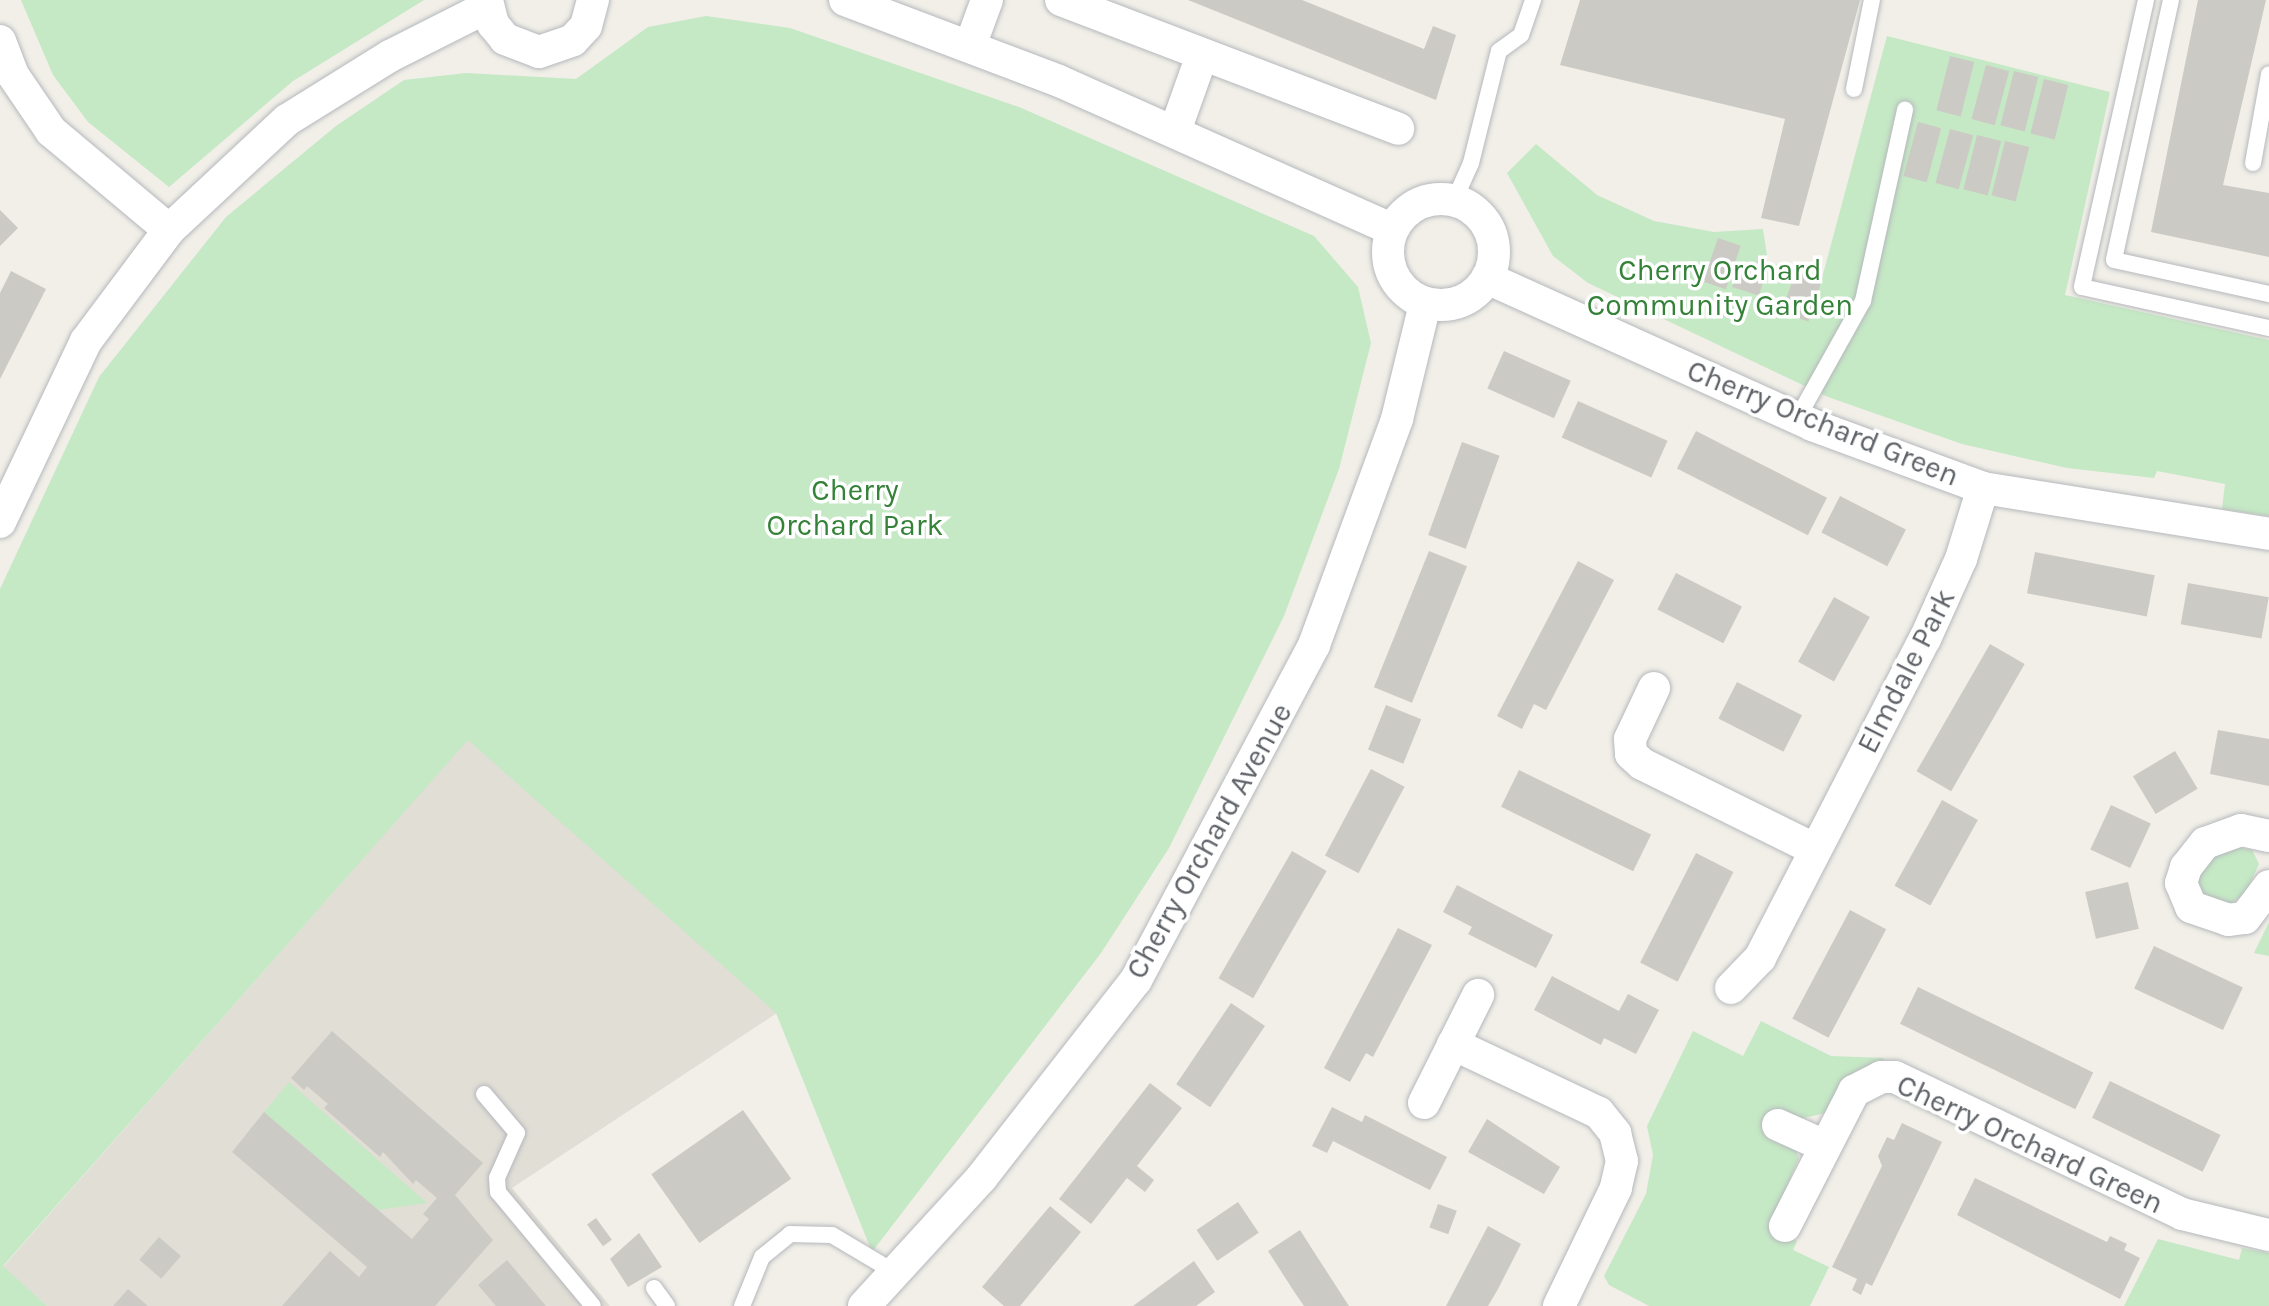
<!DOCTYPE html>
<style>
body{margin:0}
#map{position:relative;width:2269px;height:1306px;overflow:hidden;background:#f1efe8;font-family:Karla,sans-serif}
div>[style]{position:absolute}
.education>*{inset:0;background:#e1ded6}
.green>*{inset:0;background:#c5e8c5}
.building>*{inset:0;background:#cccac5;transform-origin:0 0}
.roads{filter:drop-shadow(0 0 2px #b5b8bc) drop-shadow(0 0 2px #b5b8bc)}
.service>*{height:16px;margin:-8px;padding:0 8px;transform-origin:8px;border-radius:8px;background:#fff}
.minor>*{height:32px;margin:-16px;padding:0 16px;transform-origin:16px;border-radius:16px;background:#fff}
.minor>.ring{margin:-16px;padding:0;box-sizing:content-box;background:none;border:32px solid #fff;border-radius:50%}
span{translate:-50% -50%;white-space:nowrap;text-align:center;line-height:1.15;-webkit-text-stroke:7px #fff;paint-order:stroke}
.park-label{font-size:30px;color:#348238}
.street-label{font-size:30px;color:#5f6368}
</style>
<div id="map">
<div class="education">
<i style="clip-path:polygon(468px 739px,777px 1013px,512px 1188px,610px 1306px,47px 1306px,3px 1267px)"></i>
</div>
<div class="green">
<i style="clip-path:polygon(21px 0,424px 0,293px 81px,169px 187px,88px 122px,53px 75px)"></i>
<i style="clip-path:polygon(706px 16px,790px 28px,1019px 107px,1314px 236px,1358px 287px,1371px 343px,1339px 469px,1284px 616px,1169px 848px,1101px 953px,872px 1252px,776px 1013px,468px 740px,3px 1266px,47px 1306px,0 1306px,0 589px,99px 377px,226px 217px,336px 126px,404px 80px,466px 73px,576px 79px,648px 27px)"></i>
<i style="clip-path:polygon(1887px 36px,2110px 92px,2065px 295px,2269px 340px,2269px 516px,2222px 509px,2225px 484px,2157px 471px,2154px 478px,2067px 468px,1962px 444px,1828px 397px,1588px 283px,1553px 256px,1507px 173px,1536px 144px,1597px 195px,1654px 221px,1714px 232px,1763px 229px,1768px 262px,1822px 278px)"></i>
<i style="clip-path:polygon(2236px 847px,2252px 850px,2259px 864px,2245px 894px,2230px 904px,2208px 901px,2196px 887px,2200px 872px,2212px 854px)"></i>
<i style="clip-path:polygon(2269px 922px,2269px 956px,2254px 953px)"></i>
<i style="clip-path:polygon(1761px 1021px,1831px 1056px,1884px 1058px,1882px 1063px,1854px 1072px,1825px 1113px,1800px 1119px,1774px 1108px,1764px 1129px,1794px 1146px,1799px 1158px,1769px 1228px,1797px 1241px,1793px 1250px,1829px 1267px,1810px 1306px,1649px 1306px,1609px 1285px,1604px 1276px,1646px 1194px,1653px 1155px,1647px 1126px,1693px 1031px,1743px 1056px)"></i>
<i style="clip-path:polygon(289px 1082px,427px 1203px,378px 1210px,264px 1112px)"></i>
<i style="clip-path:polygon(2158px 1239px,2239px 1260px,2242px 1248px,2269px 1253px,2269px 1306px,2124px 1306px)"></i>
</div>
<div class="building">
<i style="clip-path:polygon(1188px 0,1302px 0,1424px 49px,1433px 26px,1456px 35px,1436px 100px)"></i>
<i style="clip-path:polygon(1580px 0,1860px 0,1799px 226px,1761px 218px,1785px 119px,1560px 65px)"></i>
<i style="clip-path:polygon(2198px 0,2266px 0,2223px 185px,2269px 193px,2269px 257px,2151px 232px)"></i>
<i style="left:1950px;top:56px;width:25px;height:56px;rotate:14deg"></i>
<i style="left:1986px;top:65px;width:24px;height:56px;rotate:15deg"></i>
<i style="left:2014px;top:71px;width:25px;height:56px;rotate:14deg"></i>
<i style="left:2044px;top:79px;width:25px;height:56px;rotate:14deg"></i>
<i style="left:1918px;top:122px;width:24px;height:56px;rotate:15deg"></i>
<i style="left:1950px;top:129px;width:24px;height:56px;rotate:15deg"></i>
<i style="left:1977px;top:135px;width:25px;height:56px;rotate:14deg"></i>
<i style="left:2005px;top:141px;width:25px;height:56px;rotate:14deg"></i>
<i style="clip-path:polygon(0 210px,18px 228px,0 246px)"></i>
<i style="left:1718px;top:238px;width:24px;height:46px;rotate:19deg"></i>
<i style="left:1739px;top:266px;width:28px;height:22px;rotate:18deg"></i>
<i style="left:1796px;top:269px;width:28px;height:46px;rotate:18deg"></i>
<i style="clip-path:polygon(11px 271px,46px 289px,0 379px,0 293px)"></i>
<i style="left:1504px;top:351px;width:73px;height:41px;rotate:24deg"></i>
<i style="left:1578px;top:401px;width:98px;height:40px;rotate:24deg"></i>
<i style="left:1696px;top:431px;width:147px;height:42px;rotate:27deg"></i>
<i style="left:1462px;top:442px;width:40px;height:99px;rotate:20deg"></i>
<i style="left:1840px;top:496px;width:74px;height:41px;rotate:27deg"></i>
<i style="left:1429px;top:551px;width:41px;height:147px;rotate:22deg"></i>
<i style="left:2035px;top:552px;width:122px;height:42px;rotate:11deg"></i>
<i style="clip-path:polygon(1578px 561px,1614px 580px,1546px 710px,1534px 704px,1522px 729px,1497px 716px)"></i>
<i style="left:1676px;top:573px;width:74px;height:41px;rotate:27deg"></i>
<i style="left:2188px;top:583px;width:82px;height:42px;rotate:10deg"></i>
<i style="left:1834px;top:597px;width:41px;height:74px;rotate:29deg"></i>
<i style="left:1990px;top:644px;width:40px;height:147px;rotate:30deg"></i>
<i style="left:1737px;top:682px;width:73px;height:41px;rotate:27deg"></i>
<i style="left:1386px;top:705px;width:38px;height:48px;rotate:22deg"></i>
<i style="clip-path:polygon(2218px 730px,2269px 739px,2269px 786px,2210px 774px)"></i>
<i style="left:2175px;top:751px;width:44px;height:49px;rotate:59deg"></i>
<i style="left:1371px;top:769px;width:38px;height:98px;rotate:28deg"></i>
<i style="left:1519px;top:770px;width:147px;height:41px;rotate:26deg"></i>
<i style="left:1942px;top:800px;width:41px;height:98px;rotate:29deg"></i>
<i style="left:2111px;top:805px;width:44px;height:49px;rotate:25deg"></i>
<i style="left:1292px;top:851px;width:40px;height:147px;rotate:30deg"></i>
<i style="left:1696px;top:853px;width:42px;height:123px;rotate:27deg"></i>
<i style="left:2128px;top:882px;width:48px;height:44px;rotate:77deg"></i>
<i style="clip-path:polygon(1457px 885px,1553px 935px,1536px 968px,1468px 934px,1472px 927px,1443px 912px)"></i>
<i style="left:1850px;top:910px;width:41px;height:123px;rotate:28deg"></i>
<i style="clip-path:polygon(1398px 928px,1432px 945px,1373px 1057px,1366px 1053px,1350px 1082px,1324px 1068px)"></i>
<i style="left:2154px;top:946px;width:98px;height:47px;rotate:25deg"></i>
<i style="clip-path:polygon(1552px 976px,1619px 1011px,1628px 994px,1659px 1010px,1636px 1054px,1604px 1038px,1601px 1045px,1534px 1010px)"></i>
<i style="left:1918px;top:987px;width:195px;height:41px;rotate:26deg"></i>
<i style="left:1231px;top:1003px;width:41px;height:98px;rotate:34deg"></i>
<i style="clip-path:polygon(332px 1031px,483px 1163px,455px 1195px,493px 1240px,435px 1306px,282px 1306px,330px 1251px,359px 1277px,367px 1267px,232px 1152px,264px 1112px,412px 1239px,429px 1219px,423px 1214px,437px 1198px,416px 1180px,413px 1184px,383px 1152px,380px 1157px,324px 1108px,328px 1104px,307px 1086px,304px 1090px,291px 1078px)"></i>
<i style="left:2110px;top:1081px;width:123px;height:41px;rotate:26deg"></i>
<i style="clip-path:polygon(1150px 1083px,1182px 1108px,1137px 1166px,1154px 1180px,1145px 1192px,1127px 1178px,1091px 1224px,1059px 1199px)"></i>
<i style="clip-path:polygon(1332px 1107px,1362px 1122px,1365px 1115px,1447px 1157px,1430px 1190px,1333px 1141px,1327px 1153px,1312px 1146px)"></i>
<i style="left:743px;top:1110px;width:84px;height:112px;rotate:55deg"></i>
<i style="clip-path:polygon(1487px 1119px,1560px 1167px,1544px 1194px,1468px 1152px)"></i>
<i style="clip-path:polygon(1902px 1123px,1942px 1142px,1872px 1286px,1866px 1283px,1861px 1295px,1852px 1290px,1857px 1279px,1832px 1267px,1882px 1166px,1878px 1156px,1887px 1137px,1894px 1140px)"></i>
<i style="clip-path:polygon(1975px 1178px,2107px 1242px,2110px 1236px,2127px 1244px,2124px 1250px,2140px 1258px,2120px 1299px,1957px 1215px)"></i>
<i style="left:1238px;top:1202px;width:37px;height:50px;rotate:56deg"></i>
<i style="left:1438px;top:1204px;width:20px;height:25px;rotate:20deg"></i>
<i style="clip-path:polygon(1050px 1206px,1081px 1232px,1020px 1306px,1004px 1306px,982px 1287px)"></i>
<i style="left:596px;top:1218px;width:27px;height:11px;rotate:54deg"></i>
<i style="clip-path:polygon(1488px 1226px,1521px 1244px,1498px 1289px,1488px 1306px,1446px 1306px)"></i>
<i style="clip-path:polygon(1300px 1230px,1314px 1252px,1349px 1306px,1304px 1306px,1295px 1293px,1268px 1251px)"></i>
<i style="clip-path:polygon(639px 1233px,662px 1267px,628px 1287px,610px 1259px)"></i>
<i style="left:159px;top:1237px;width:29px;height:30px;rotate:41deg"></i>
<i style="clip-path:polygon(507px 1260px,546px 1306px,496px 1306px,478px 1285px)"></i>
<i style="clip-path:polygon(1194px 1261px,1215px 1292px,1196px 1306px,1133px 1306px)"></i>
<i style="clip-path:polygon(128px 1289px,148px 1306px,113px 1306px)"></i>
</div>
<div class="roads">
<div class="service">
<i style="left:2146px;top:0;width:294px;rotate:102.6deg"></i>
<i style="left:2082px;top:287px;width:191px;rotate:12.4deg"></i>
<i style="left:2171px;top:0;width:266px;rotate:102.4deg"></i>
<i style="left:2114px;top:260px;width:159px;rotate:12.4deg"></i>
<i style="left:1854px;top:89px;width:91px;rotate:-78.6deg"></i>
<i style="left:2253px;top:163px;width:90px;rotate:-79.8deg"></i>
<i style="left:1454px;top:201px;width:42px;rotate:-65.9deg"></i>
<i style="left:1471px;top:163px;width:115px;rotate:-76deg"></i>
<i style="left:1499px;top:51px;width:27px;rotate:-36deg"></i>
<i style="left:1521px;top:35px;width:37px;rotate:-71deg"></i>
<i style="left:1797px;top:419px;width:135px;rotate:-60.8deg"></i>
<i style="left:1863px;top:301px;width:196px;rotate:-77.6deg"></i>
<i style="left:484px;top:1094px;width:51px;rotate:49.8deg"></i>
<i style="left:517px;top:1133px;width:49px;rotate:114deg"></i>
<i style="left:497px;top:1178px;width:14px;rotate:86deg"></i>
<i style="left:498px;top:1192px;width:148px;rotate:50.2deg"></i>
<i style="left:654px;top:1288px;width:22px;rotate:54deg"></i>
<i style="left:742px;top:1306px;width:53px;rotate:-67.8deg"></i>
<i style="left:762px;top:1257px;width:36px;rotate:-39deg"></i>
<i style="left:790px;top:1234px;width:42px;rotate:1.4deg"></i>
<i style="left:832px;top:1235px;width:74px;rotate:30.7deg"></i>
</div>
<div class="minor">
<i style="left:487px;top:0;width:25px;rotate:76deg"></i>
<i style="left:493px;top:24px;width:19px;rotate:51deg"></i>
<i style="left:505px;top:39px;width:36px;rotate:21deg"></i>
<i style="left:539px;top:52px;width:36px;rotate:-19deg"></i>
<i style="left:573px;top:40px;width:19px;rotate:-47deg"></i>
<i style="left:586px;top:26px;width:27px;rotate:-75deg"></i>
<i style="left:845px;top:0;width:229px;rotate:20.7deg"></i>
<i style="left:1059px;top:81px;width:364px;rotate:24deg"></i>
<i style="left:1061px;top:0;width:361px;rotate:20.9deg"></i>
<i style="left:0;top:41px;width:36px;rotate:69deg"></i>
<i style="left:13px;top:75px;width:68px;rotate:55.8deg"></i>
<i style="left:51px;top:131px;width:154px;rotate:40deg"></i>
<i style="left:970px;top:46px;width:49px;rotate:-69.7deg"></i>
<i style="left:1175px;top:131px;width:81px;rotate:-70.4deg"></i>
<i class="ring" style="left:1388px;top:199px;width:74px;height:74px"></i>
<i style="left:1487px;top:278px;width:357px;rotate:24.3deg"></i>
<i style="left:1812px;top:425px;width:182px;rotate:20.2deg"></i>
<i style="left:1983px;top:488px;width:290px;rotate:9.1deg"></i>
<i style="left:0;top:522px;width:200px;rotate:-64.6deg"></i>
<i style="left:86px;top:341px;width:139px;rotate:-53.2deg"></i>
<i style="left:169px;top:230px;width:161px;rotate:-43deg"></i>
<i style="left:287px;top:120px;width:121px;rotate:-31.9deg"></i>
<i style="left:390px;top:56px;width:109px;rotate:-26.8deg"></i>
<i style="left:1654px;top:688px;width:56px;rotate:115.2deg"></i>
<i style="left:1630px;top:739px;width:15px;rotate:86deg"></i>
<i style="left:1631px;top:754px;width:15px;rotate:42deg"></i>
<i style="left:1642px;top:764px;width:192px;rotate:26.3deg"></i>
<i style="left:2269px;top:836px;width:29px;rotate:-168deg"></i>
<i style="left:2241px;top:830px;width:38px;rotate:160deg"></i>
<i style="left:2205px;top:843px;width:31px;rotate:128deg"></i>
<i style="left:2186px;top:867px;width:17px;rotate:107deg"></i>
<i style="left:2181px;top:883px;width:26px;rotate:67deg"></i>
<i style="left:2191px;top:907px;width:39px;rotate:19deg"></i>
<i style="left:2228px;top:920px;width:17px;rotate:-7deg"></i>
<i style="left:2245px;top:918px;width:40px;rotate:-53deg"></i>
<i style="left:1731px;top:988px;width:42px;rotate:-46deg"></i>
<i style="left:1760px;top:958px;width:359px;rotate:-62.7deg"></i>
<i style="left:1925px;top:639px;width:88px;rotate:-65.8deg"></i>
<i style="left:1961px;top:559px;width:74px;rotate:-72.8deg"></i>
<i style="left:1453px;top:1044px;width:161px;rotate:25.3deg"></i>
<i style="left:1599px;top:1113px;width:26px;rotate:51deg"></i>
<i style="left:1615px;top:1133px;width:29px;rotate:76deg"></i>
<i style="left:1622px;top:1161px;width:28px;rotate:103deg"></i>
<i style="left:1616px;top:1188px;width:131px;rotate:115.8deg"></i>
<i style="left:1424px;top:1103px;width:121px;rotate:-63.4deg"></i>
<i style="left:1778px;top:1125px;width:51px;rotate:24.1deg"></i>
<i style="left:1785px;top:1226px;width:152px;rotate:-62.9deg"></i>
<i style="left:1854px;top:1091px;width:30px;rotate:-27deg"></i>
<i style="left:1881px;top:1077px;width:14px"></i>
<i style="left:1895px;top:1077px;width:318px;rotate:25.5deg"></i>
<i style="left:2182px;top:1214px;width:89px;rotate:13.6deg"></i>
<i style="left:864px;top:1306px;width:175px;rotate:-47.5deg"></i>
<i style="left:982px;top:1177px;width:250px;rotate:-52deg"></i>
<i style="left:1136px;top:980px;width:379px;rotate:-62deg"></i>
<i style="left:1314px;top:645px;width:241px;rotate:-69.8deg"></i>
<i style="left:1397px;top:419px;width:118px;rotate:-76.3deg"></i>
</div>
</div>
<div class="park-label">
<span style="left:1720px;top:287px">Cherry Orchard<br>Community Garden</span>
<span style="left:855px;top:507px">Cherry<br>Orchard Park</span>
</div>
<div class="street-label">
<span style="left:1823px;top:423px;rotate:22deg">Cherry Orchard Green</span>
<span style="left:1906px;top:671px;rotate:-63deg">Elmdale Park</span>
<span style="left:1209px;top:841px;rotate:-61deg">Cherry Orchard Avenue</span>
<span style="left:2030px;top:1144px;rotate:25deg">Cherry Orchard Green</span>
</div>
</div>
